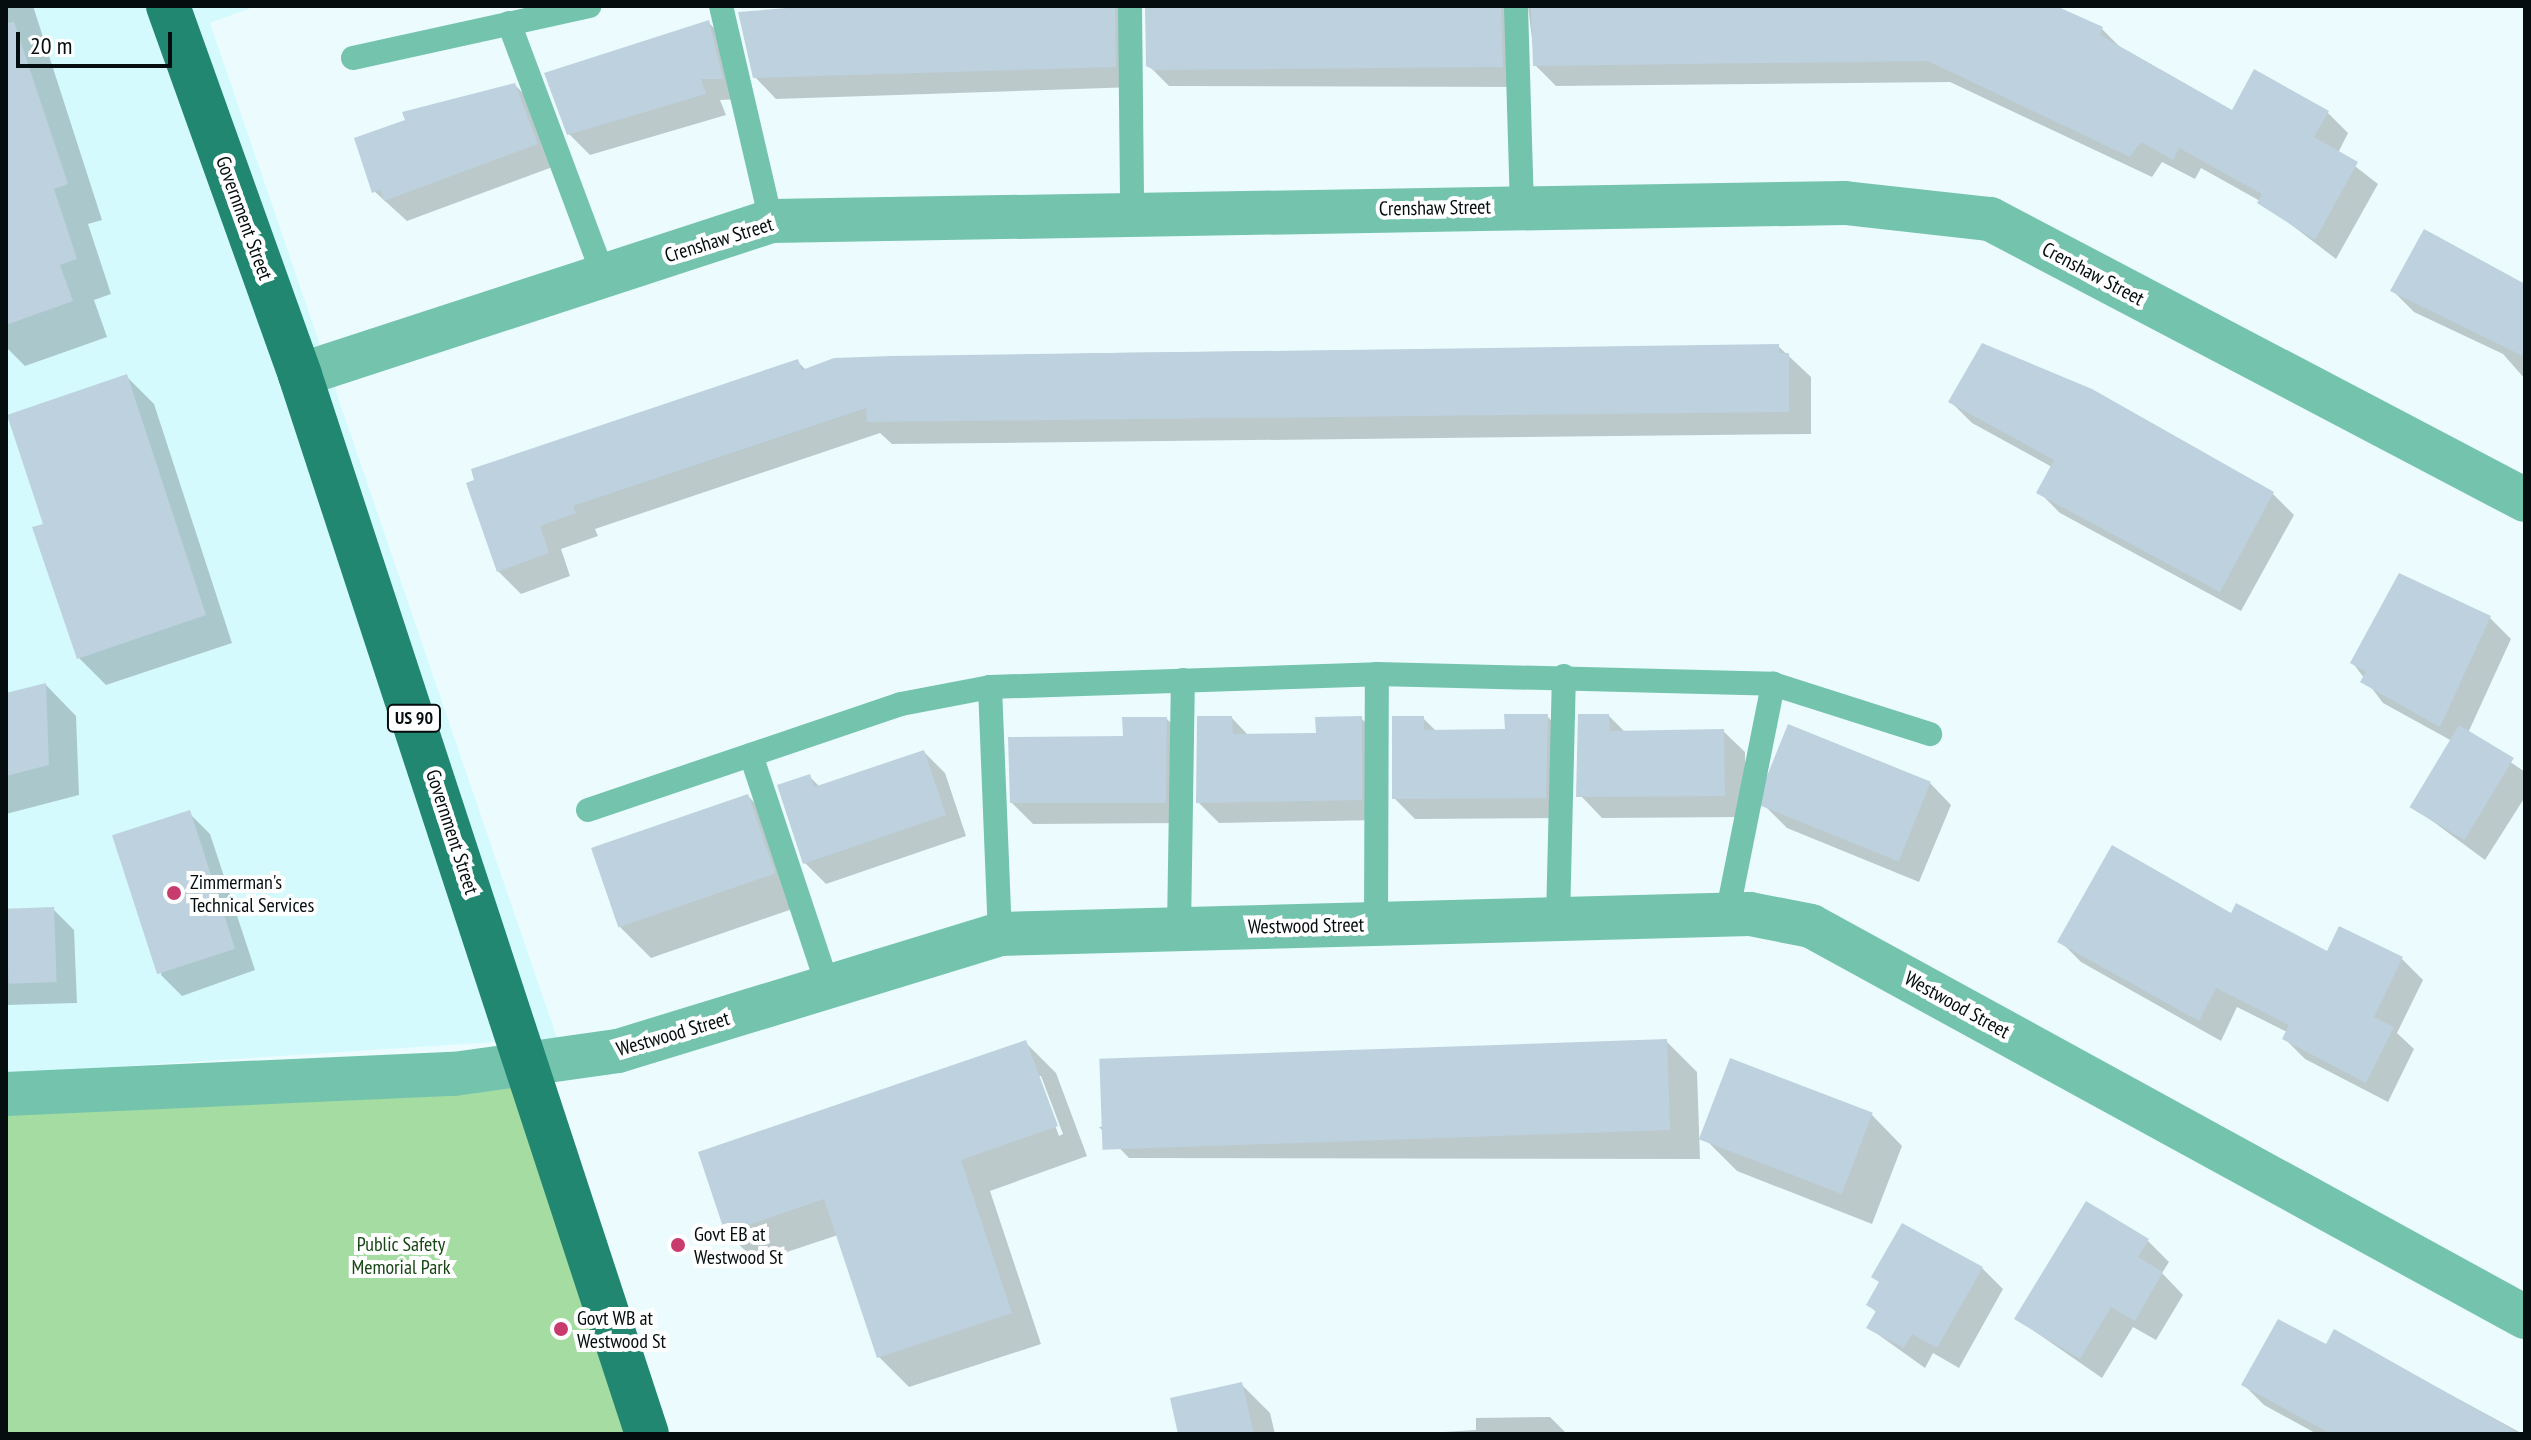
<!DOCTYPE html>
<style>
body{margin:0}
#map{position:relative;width:2531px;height:1440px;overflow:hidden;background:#ecfcfe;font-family:"PT Sans Narrow",sans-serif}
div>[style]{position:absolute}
.built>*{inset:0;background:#d5fafe}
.green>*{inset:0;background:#a5dca1}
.shadow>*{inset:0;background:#0003}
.building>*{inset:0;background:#bdd1de;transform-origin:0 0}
.service>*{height:24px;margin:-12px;padding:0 12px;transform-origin:12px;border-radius:12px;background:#73c3ad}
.minor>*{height:44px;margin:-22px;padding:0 22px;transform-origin:22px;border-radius:22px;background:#73c3ad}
.primary>*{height:44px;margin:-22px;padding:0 22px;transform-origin:22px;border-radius:22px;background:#228771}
.dots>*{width:22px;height:22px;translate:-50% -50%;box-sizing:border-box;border:4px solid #fff;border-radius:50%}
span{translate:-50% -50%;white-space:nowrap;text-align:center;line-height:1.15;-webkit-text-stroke:8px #fff;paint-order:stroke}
.shield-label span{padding:2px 6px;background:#fff;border:2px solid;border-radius:6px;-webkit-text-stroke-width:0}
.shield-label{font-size:18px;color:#050d0e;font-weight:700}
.street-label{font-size:20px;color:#050d0e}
.poi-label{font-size:20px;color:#050d0e}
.left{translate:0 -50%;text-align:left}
.park-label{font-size:20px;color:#174715}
.frame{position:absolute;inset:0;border:8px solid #050d0e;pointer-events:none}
.scale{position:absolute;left:16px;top:32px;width:156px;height:36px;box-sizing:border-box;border:4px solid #050d0e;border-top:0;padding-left:10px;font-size:24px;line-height:28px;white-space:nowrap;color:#050d0e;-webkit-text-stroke:6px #fff;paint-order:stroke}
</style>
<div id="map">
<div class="built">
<i style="clip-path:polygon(6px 6px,257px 6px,210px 23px,557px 1038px,6px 1074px)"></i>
</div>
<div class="green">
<i style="clip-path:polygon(529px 1064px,647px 1434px,6px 1434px,6px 1094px)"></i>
</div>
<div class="shadow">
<i style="clip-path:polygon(6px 6px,33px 6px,102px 220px,88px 224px,111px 294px,94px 300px,107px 337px,25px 366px,6px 347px)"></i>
<i style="clip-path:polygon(814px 6px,1118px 6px,1136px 25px,1136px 87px,776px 99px,755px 77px)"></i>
<i style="clip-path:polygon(1146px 6px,1516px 6px,1523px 87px,1169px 86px,1148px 65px)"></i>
<i style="clip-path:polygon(1528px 6px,2052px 6px,2102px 29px,2123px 50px,2232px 112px,2327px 112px,2348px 133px,2338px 153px,2378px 184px,2336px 259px,2260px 201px,2201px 168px,2195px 179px,2162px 162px,2152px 177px,1950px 82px,1556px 86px,1535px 65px)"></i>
<i style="clip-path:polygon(708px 22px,729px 43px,742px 99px,720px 100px,726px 115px,590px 155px,569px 134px)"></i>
<i style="clip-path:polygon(515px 85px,536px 106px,558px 165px,407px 221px,374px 191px)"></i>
<i style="clip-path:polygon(2525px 287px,2525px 379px,2503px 354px,2414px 312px,2393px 291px)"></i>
<i style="clip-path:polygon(1778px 346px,1811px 377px,1811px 434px,892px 444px,880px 433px,595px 529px,598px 536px,561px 549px,570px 576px,521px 594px,498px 571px,468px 484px,797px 361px,806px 370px,834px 360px,1109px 353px)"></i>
<i style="clip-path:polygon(126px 376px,154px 404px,232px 643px,106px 685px,79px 658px,45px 525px)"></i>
<i style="clip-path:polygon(1951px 402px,2273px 494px,2294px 515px,2241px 611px,2060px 513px,2039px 492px,2052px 467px,1972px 423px)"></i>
<i style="clip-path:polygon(2490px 618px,2511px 639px,2468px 733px,2525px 772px,2525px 797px,2485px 860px,2412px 806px,2452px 741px,2383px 703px,2352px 662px)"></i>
<i style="clip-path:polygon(46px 685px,76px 716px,79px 795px,6px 814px,6px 696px)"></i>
<i style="clip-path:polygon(1547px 716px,1568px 738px,1566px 818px,1415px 819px,1394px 798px,1423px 718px,1437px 732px,1507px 731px)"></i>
<i style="clip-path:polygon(1609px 716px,1625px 732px,1723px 731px,1745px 752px,1746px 817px,1602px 818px,1581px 796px)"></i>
<i style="clip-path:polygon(1232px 718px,1249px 736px,1318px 735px,1361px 718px,1382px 739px,1382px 820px,1219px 823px,1198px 802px)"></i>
<i style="clip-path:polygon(1167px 719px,1188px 740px,1186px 823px,1033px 824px,1012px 803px)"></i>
<i style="clip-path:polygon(924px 752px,945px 773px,966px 836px,826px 884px,805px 863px,809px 776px,820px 787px)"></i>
<i style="clip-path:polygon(1930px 783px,1951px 805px,1919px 882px,1787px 828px,1766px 807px)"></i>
<i style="clip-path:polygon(748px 796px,778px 827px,804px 905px,651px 958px,620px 927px)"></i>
<i style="clip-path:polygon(189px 813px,210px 834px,255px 970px,182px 996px,161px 975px)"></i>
<i style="clip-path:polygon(53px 909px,74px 930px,77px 1003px,6px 1005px,6px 910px)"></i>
<i style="clip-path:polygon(2232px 916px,2328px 954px,2340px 928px,2402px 959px,2423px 980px,2397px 1033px,2414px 1049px,2388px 1102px,2305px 1059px,2284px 1038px,2287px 1032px,2237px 1007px,2221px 1041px,2081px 962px,2060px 941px)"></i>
<i style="clip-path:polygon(1666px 1041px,1697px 1072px,1700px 1159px,1129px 1158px,1099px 1127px)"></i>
<i style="clip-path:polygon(evenodd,1025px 1042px,1056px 1073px,1087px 1156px,990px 1191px,1041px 1344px,909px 1387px,879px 1357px,838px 1235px,757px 1262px,726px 1232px,1025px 1042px,1037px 1076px,1041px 1076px,1063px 1134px,1059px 1136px,1037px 1076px)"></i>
<i style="clip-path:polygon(1872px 1115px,1902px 1146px,1872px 1224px,1737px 1171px,1706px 1140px)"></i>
<i style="clip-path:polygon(2148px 1241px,2169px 1262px,2162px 1273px,2183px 1295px,2156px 1340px,2133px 1327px,2102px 1378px,2017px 1319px)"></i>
<i style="clip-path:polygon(1982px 1268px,2003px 1289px,1959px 1368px,1933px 1353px,1925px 1368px,1869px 1328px,1877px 1313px,1869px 1305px)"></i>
<i style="clip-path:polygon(2335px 1332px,2523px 1434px,2317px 1434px,2264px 1405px,2243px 1384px,2327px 1347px)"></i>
<i style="clip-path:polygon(1241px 1384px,1270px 1413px,1275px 1434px,1180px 1434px)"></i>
<i style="clip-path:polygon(1550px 1417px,1567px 1434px,1411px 1434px,1476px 1430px,1476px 1418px)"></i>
</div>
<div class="building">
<i style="clip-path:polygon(812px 6px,1115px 6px,1116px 67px,753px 78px,738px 12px)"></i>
<i style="clip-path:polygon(1145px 6px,1501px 6px,1503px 67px,1154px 70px,1146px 66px)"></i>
<i style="clip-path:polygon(1531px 6px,2056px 6px,2103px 27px,2100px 35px,2232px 110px,2254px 69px,2329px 111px,2314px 137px,2358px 162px,2315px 240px,2257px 203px,2262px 194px,2179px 148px,2173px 160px,2141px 142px,2130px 157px,1928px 61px,1533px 66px)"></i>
<i style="clip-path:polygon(709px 20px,723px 79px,701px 79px,706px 94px,567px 135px,544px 73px)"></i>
<i style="clip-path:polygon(14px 22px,68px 184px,54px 189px,77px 259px,60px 265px,73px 301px,6px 325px,6px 23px)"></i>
<i style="clip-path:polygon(515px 83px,538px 144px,384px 201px,380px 190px,372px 193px,354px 138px,405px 120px,402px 112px)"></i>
<i style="clip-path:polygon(2424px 229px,2525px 284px,2525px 357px,2390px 291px)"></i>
<i style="clip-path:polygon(1982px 343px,2092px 389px,2274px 492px,2220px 592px,2036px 493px,2054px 460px,1948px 402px)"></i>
<i style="clip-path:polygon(1779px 344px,1779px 353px,1789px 353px,1789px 412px,867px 422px,866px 408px,573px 506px,576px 513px,540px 526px,549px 553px,497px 572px,466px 483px,474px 480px,471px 469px,798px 359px,802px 370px,834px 358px,892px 356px)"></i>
<i style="clip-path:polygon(127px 374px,206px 615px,77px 659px,32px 527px,43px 524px,7px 415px)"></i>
<i style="clip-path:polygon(2399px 573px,2491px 616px,2440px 727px,2360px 682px,2366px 672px,2350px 663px)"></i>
<i style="clip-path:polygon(46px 683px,49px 765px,6px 776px,6px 693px)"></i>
<i style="clip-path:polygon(1504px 714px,1548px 714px,1546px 798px,1392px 799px,1392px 716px,1424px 716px,1424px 730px,1505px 729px)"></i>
<i style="clip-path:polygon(1578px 714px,1609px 714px,1610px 731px,1724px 729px,1725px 796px,1576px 797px)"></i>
<i style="clip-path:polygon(1197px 716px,1232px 716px,1233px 734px,1316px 733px,1315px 717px,1362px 716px,1362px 800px,1196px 803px)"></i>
<i style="clip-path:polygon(1122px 717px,1167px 717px,1166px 803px,1010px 803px,1008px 737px,1123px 736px)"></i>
<i style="left:1788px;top:724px;width:154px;height:86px;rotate:22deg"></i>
<i style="left:2459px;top:725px;width:64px;height:96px;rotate:31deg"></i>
<i style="clip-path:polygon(924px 750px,946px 815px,803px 864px,777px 785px,810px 774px,814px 787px)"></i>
<i style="left:748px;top:794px;width:84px;height:166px;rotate:71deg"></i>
<i style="left:190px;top:810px;width:146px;height:82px;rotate:72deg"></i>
<i style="clip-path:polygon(2112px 845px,2231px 913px,2236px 903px,2327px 951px,2339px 926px,2403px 957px,2374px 1017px,2394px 1027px,2366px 1083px,2282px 1039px,2289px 1025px,2216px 988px,2199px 1021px,2057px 942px)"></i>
<i style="left:54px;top:907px;width:75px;height:48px;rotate:88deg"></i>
<i style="left:1667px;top:1039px;width:91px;height:568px;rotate:88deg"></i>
<i style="clip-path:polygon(1026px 1040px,1058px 1126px,961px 1160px,1012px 1313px,877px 1358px,824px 1199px,725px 1233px,698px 1152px)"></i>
<i style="left:1730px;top:1058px;width:153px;height:87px;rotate:21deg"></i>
<i style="clip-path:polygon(2086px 1201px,2149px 1239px,2138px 1257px,2163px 1272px,2135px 1321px,2111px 1307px,2080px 1359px,2014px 1319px)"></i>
<i style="clip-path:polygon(1902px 1223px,1983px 1267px,1937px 1348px,1912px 1334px,1904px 1348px,1866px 1328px,1876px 1311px,1866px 1305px,1879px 1282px,1871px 1277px)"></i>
<i style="clip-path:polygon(2278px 1319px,2326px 1344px,2334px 1329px,2520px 1434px,2331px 1434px,2241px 1385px)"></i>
<i style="clip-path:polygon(1242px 1382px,1254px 1434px,1178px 1434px,1170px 1398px)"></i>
</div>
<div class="service">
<i style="left:721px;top:6px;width:221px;rotate:76.9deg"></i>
<i style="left:1130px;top:6px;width:206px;rotate:89.4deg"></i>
<i style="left:1516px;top:6px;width:200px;rotate:88.3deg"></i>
<i style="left:509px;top:23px;width:271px;rotate:69.5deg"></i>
<i style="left:353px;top:58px;width:242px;rotate:-12.4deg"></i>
<i style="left:990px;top:687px;width:247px;rotate:87.7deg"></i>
<i style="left:751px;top:755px;width:244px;rotate:71.6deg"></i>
<i style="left:588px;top:810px;width:330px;rotate:-18.7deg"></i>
<i style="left:901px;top:704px;width:91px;rotate:-10.8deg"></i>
<i style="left:990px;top:687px;width:387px;rotate:-1.9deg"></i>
<i style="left:1377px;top:674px;width:396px;rotate:1.4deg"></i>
<i style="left:1773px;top:684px;width:165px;rotate:17.7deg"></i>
<i style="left:1727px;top:915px;width:236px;rotate:-78.7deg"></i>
<i style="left:1558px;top:919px;width:243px;rotate:-88.6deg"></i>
<i style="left:1376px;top:924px;width:250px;rotate:-89.8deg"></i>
<i style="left:1179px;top:929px;width:249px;rotate:-89.1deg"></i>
</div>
<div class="minor">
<i style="left:300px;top:375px;width:496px;rotate:-18.1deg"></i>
<i style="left:771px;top:221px;width:1074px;rotate:-0.96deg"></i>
<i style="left:1845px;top:203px;width:146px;rotate:6.3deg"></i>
<i style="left:1990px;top:219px;width:604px;rotate:27.71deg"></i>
<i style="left:6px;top:1094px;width:448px;rotate:-2.6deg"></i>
<i style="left:454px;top:1074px;width:166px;rotate:-8deg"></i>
<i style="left:618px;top:1051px;width:400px;rotate:-17deg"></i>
<i style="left:1000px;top:934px;width:750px;rotate:-1.53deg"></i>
<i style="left:1750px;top:914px;width:62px;rotate:11.1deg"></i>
<i style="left:1811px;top:926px;width:814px;rotate:28.71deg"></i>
</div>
<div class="primary">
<i style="left:168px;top:6px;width:392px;rotate:70.3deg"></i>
<i style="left:300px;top:375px;width:1114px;rotate:71.86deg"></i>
</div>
<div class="dots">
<i style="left:174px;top:893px;background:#c83b6d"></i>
<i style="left:678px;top:1245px;background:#c83b6d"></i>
<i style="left:561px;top:1329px;background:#c83b6d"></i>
</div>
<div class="shield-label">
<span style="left:414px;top:718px">US 90</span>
</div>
<div class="street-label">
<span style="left:1435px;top:208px;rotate:-1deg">Crenshaw Street</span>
<span style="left:244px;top:218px;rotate:70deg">Government Street</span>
<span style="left:719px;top:240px;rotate:-17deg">Crenshaw Street</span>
<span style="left:2093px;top:274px;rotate:28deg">Crenshaw Street</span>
<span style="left:452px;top:832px;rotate:72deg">Government Street</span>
<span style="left:1306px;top:926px;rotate:-1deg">Westwood Street</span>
<span style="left:1957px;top:1005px;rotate:29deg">Westwood Street</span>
<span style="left:673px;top:1034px;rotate:-16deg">Westwood Street</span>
</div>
<div class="poi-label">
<span class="left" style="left:190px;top:894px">Zimmerman's<br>Technical Services</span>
<span class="left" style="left:694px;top:1246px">Govt EB at<br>Westwood St</span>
<span class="left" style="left:577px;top:1330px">Govt WB at<br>Westwood St</span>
</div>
<div class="park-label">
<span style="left:401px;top:1256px">Public Safety<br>Memorial Park</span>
</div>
<div class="frame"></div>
<div class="scale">20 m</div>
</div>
